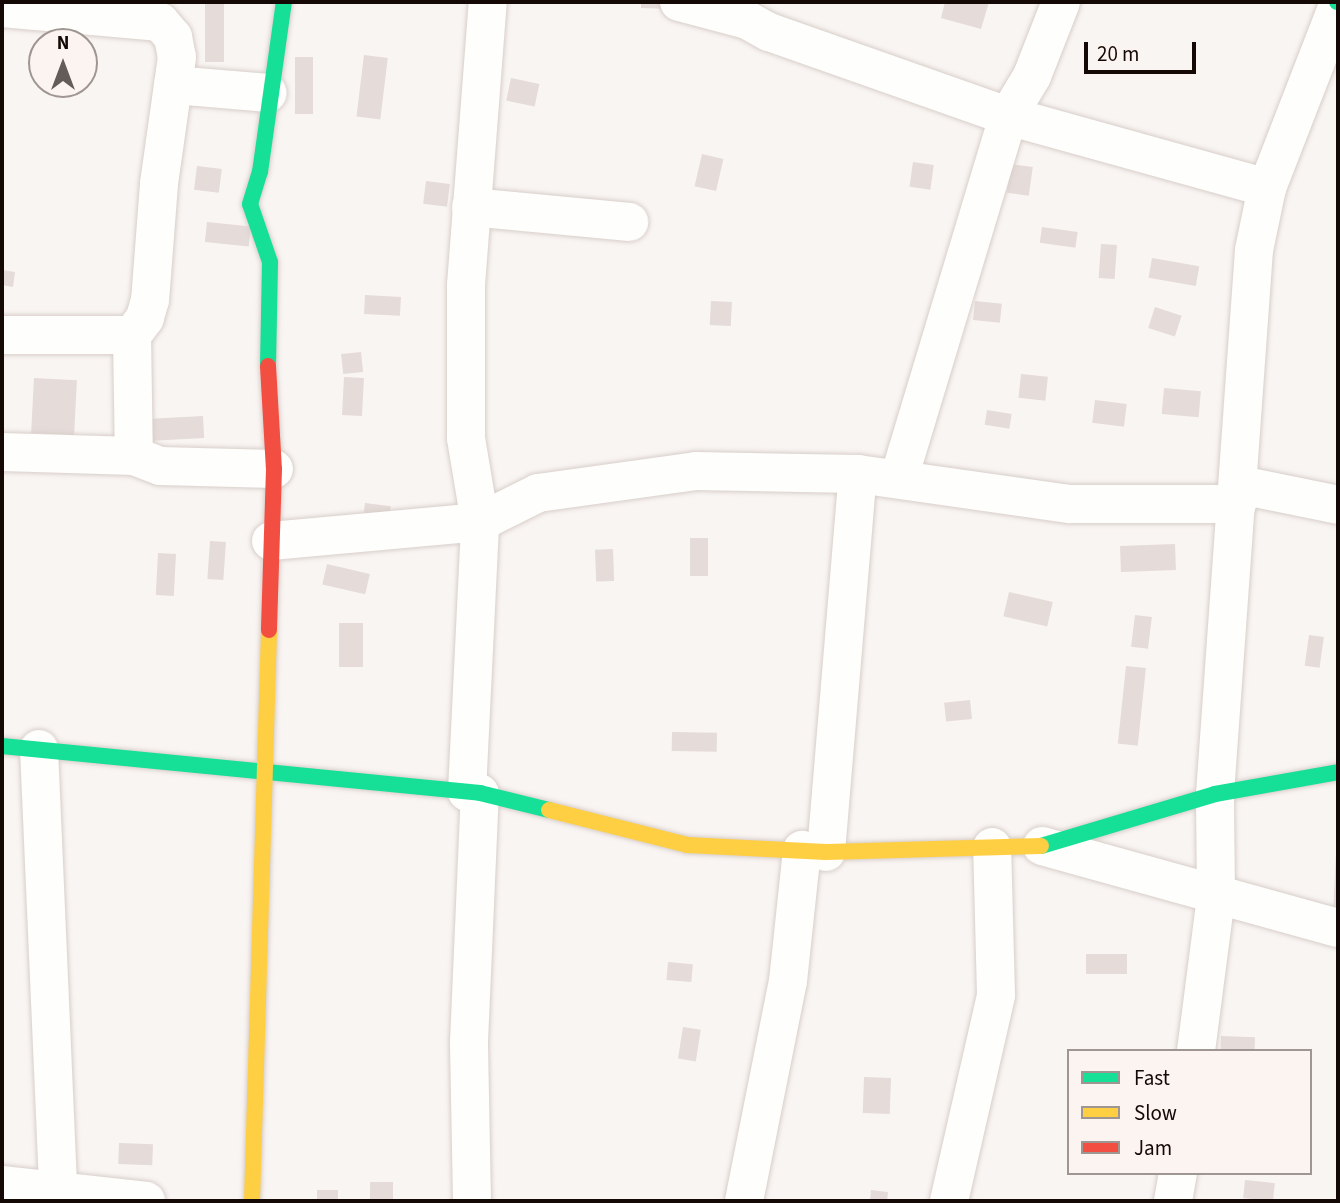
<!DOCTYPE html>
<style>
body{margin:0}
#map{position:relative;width:1340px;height:1203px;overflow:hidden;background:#f9f5f3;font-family:"Source Sans 3",sans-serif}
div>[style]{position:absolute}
.building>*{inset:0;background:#e5dbd8;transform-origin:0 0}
.roads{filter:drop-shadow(0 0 2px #d8cec9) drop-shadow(0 0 2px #d8cec9)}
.street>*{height:38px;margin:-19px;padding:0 19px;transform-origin:19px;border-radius:19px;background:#fefefd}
.fast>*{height:16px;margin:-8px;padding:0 8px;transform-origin:8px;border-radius:8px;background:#16e098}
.slow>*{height:16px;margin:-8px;padding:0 8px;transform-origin:8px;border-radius:8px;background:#ffcf43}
.jam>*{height:16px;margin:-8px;padding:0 8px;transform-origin:8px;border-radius:8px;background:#f24e42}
span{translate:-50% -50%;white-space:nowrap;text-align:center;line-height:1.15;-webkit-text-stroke:7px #fcf4f0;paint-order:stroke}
.frame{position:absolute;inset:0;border:4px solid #140904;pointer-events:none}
.legend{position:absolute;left:1067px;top:1049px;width:245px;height:126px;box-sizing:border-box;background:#fcf4f0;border:2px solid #9f9692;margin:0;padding:9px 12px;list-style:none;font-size:21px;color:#140904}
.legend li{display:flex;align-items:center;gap:14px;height:35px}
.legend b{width:35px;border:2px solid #9f9692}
.north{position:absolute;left:28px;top:28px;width:70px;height:70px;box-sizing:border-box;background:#fcf4f0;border:2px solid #9f9692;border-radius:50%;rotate:0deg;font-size:19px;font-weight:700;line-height:28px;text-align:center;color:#140904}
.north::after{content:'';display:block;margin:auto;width:24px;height:32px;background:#645c58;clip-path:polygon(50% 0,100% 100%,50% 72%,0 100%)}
.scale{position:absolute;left:1084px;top:42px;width:112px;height:32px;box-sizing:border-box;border:4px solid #140904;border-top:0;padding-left:9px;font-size:21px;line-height:24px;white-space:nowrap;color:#140904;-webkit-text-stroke:5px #fcf4f0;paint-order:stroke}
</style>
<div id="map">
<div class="building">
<i style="left:205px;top:2px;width:19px;height:60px"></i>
<i style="clip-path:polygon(641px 2px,668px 2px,667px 9px,641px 8px)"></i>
<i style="clip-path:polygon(945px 2px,989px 2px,981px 29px,941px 18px)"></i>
<i style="left:364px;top:55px;width:24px;height:62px;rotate:7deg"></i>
<i style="left:295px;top:57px;width:18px;height:57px"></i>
<i style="left:511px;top:78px;width:29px;height:23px;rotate:12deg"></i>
<i style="left:702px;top:154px;width:22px;height:33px;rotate:13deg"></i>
<i style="left:913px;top:162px;width:21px;height:25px;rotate:8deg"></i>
<i style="left:1011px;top:164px;width:22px;height:29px;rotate:8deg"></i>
<i style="left:197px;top:166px;width:25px;height:24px;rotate:7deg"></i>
<i style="left:426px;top:181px;width:24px;height:23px;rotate:7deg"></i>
<i style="left:207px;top:222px;width:44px;height:20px;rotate:6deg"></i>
<i style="left:1042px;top:227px;width:36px;height:16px;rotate:8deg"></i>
<i style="left:1101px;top:244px;width:16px;height:34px;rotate:4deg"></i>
<i style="left:1152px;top:258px;width:48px;height:20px;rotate:10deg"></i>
<i style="clip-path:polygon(2px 270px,15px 272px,13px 287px,2px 285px)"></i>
<i style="left:365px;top:295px;width:36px;height:19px;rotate:3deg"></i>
<i style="left:711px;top:301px;width:21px;height:24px;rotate:3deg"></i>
<i style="left:975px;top:301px;width:27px;height:19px;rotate:6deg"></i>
<i style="left:1155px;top:307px;width:28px;height:22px;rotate:18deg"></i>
<i style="left:361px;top:352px;width:20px;height:20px;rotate:84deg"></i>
<i style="left:1021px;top:374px;width:27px;height:24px;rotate:6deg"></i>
<i style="left:344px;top:377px;width:20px;height:38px;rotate:3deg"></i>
<i style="left:34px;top:378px;width:43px;height:55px;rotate:3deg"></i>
<i style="left:1164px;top:388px;width:37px;height:26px;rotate:5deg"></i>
<i style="left:1095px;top:400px;width:32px;height:23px;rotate:7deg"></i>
<i style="left:987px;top:410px;width:25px;height:15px;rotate:9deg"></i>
<i style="left:203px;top:416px;width:22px;height:52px;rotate:87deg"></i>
<i style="left:365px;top:503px;width:26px;height:17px;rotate:7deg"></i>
<i style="left:690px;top:538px;width:18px;height:38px"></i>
<i style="left:210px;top:541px;width:16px;height:38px;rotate:4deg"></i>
<i style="left:1175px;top:544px;width:26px;height:55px;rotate:88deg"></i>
<i style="left:613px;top:549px;width:32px;height:18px;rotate:88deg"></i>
<i style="left:158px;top:553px;width:18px;height:42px;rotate:3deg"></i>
<i style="left:327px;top:564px;width:44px;height:21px;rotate:13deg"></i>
<i style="left:1009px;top:592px;width:45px;height:25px;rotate:13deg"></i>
<i style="left:1135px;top:615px;width:17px;height:32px;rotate:7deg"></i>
<i style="left:339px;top:623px;width:24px;height:44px"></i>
<i style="left:1309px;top:635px;width:15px;height:31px;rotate:8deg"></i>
<i style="left:1126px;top:666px;width:20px;height:78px;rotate:6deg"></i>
<i style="left:970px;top:700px;width:19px;height:26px;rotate:84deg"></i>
<i style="left:672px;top:732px;width:45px;height:19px;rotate:1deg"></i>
<i style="clip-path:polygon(1336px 853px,1338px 853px,1338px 915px,1333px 914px)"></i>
<i style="left:1086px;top:954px;width:41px;height:20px"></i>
<i style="left:668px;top:962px;width:25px;height:18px;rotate:5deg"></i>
<i style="left:683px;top:1027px;width:18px;height:32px;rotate:9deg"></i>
<i style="left:1221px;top:1036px;width:34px;height:15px;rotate:2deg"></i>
<i style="left:864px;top:1077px;width:27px;height:36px;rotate:2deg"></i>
<i style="left:119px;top:1143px;width:34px;height:21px;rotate:2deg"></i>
<i style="left:1245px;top:1180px;width:30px;height:18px;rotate:6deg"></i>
<i style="left:370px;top:1182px;width:23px;height:19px"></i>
<i style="left:317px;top:1190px;width:21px;height:11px"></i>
<i style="clip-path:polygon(871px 1190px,888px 1192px,887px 1201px,870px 1201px)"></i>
</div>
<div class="roads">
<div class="street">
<i style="left:679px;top:2px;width:70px;rotate:14.8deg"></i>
<i style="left:747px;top:20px;width:25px;rotate:29deg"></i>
<i style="left:769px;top:32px;width:253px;rotate:19.4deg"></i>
<i style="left:1008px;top:116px;width:269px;rotate:15.5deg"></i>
<i style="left:2px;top:8px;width:159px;rotate:5.1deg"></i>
<i style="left:160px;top:22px;width:20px;rotate:49deg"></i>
<i style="left:173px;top:37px;width:20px;rotate:79deg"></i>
<i style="left:177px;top:57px;width:128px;rotate:98.1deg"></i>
<i style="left:159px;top:184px;width:116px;rotate:94.4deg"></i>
<i style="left:150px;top:300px;width:19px;rotate:106deg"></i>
<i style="left:145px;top:318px;width:21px;rotate:127deg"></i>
<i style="left:132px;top:335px;width:121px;rotate:89.1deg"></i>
<i style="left:173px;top:85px;width:95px;rotate:4.8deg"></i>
<i style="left:471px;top:207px;width:159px;rotate:5.4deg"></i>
<i style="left:2px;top:335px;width:130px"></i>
<i style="left:2px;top:452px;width:132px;rotate:1.7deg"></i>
<i style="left:134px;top:456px;width:28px;rotate:21deg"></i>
<i style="left:160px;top:466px;width:114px;rotate:1.5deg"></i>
<i style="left:899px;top:478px;width:378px;rotate:-73.2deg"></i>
<i style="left:1008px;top:116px;width:47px;rotate:-59deg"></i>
<i style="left:1032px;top:76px;width:79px;rotate:-68.6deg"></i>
<i style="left:1240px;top:485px;width:100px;rotate:11.5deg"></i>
<i style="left:271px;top:541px;width:210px;rotate:-5.2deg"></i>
<i style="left:480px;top:522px;width:65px;rotate:-26.6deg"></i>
<i style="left:538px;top:493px;width:160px;rotate:-7.9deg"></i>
<i style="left:696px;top:471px;width:162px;rotate:1.1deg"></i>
<i style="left:858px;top:474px;width:214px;rotate:8.1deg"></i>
<i style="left:1070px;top:504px;width:167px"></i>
<i style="left:39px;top:749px;width:452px;rotate:87.5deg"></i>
<i style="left:467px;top:792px;width:270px;rotate:-87.2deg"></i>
<i style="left:480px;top:522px;width:85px;rotate:-99.5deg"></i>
<i style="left:466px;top:438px;width:153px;rotate:-90deg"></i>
<i style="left:466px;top:285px;width:284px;rotate:-85.6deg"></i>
<i style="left:1042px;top:846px;width:307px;rotate:15.5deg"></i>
<i style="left:826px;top:852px;width:379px;rotate:-85.2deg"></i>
<i style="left:1196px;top:1051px;width:155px;rotate:-82.6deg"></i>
<i style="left:1216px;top:897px;width:103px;rotate:-90.6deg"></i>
<i style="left:1215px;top:794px;width:545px;rotate:-85.9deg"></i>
<i style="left:1254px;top:250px;width:63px;rotate:-78.2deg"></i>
<i style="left:1267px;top:188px;width:196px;rotate:-68.8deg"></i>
<i style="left:2px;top:1185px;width:145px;rotate:6.3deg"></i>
<i style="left:472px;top:1201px;width:159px;rotate:-91.1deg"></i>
<i style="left:469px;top:1042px;width:249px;rotate:-87.5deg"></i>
<i style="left:744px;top:1201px;width:224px;rotate:-78.7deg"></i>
<i style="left:788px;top:981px;width:132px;rotate:-83.9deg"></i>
<i style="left:949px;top:1201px;width:211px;rotate:-77.1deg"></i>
<i style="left:996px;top:995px;width:148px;rotate:-91.5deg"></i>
<i style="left:1173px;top:1201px;width:28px;rotate:-80deg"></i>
</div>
<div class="fast">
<i style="left:1337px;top:2px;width:1px"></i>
<i style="left:268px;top:366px;width:104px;rotate:-88.9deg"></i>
<i style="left:270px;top:262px;width:61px;rotate:-109deg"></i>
<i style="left:250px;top:204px;width:34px;rotate:-73deg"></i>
<i style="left:260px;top:172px;width:172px;rotate:-82deg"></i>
<i style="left:2px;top:746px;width:480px;rotate:5.6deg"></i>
<i style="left:480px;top:793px;width:71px;rotate:13.8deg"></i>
<i style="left:1041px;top:846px;width:182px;rotate:-16.6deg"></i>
<i style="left:1215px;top:794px;width:125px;rotate:-10.1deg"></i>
</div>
<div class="slow">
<i style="left:549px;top:810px;width:142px;rotate:14.2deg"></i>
<i style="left:687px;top:845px;width:139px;rotate:2.9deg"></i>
<i style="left:826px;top:852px;width:215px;rotate:-1.6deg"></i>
<i style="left:252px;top:1201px;width:571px;rotate:-88.29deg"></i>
</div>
<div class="jam">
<i style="left:268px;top:366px;width:103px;rotate:86.7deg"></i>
<i style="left:274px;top:469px;width:161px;rotate:91.8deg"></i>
</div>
</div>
<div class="frame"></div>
<ul class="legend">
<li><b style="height:9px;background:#16e098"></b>Fast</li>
<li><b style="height:9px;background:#ffcf43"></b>Slow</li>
<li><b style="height:9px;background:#f24e42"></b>Jam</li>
</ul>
<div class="north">N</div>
<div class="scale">20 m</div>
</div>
